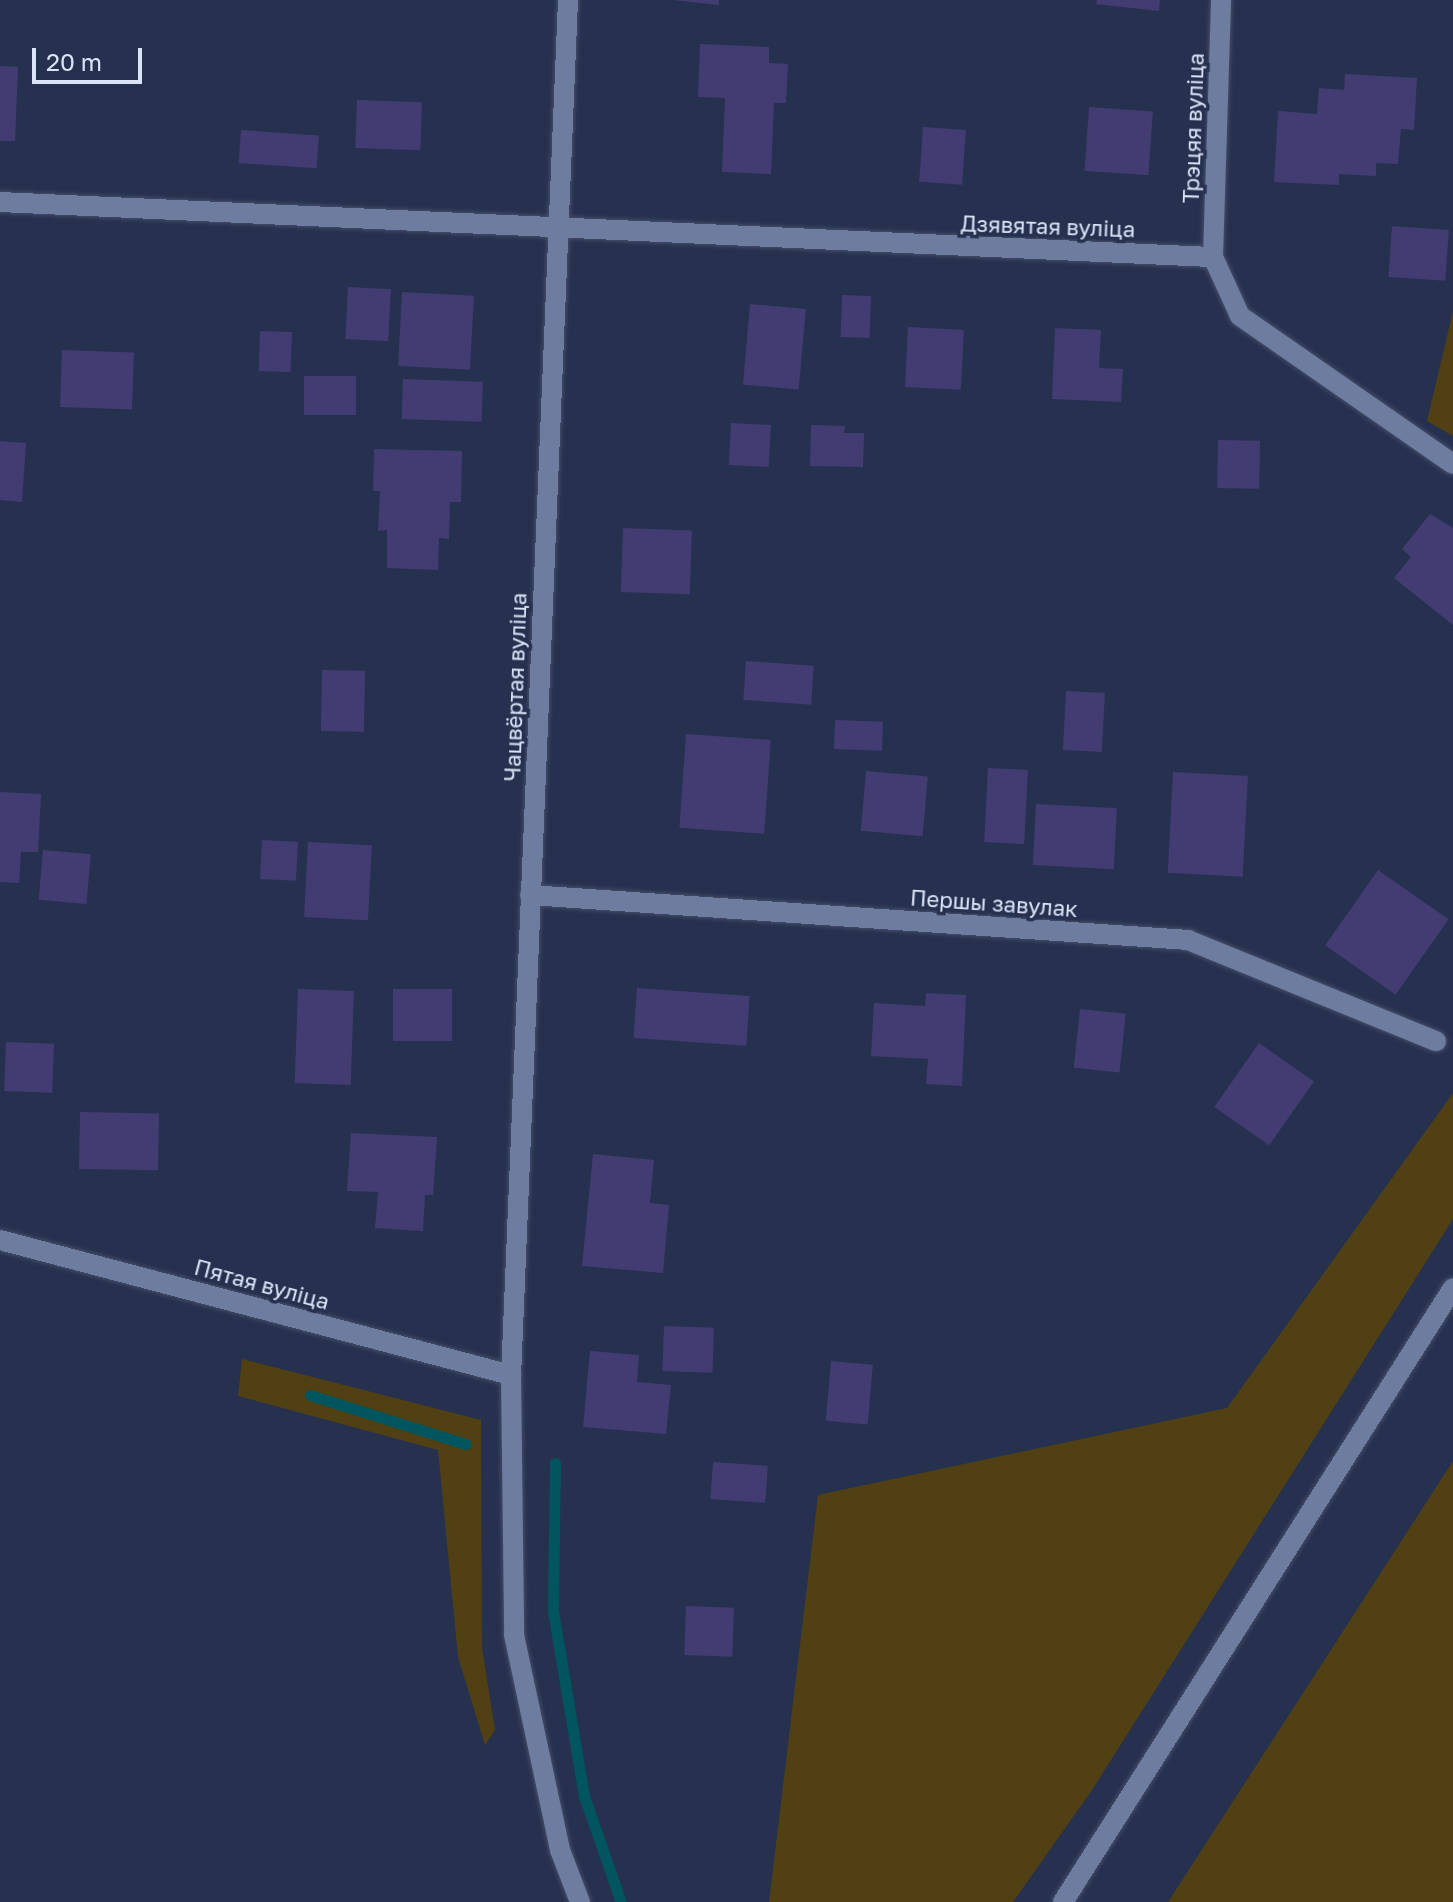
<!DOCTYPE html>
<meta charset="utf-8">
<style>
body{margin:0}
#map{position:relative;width:1453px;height:1902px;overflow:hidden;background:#263150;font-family:"Golos Text",sans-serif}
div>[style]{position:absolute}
.green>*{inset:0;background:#514013}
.stream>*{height:11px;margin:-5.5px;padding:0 5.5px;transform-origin:5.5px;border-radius:5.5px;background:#00555e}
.building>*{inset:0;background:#433c72;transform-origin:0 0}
.roads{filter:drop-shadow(0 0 2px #444d67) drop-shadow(0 0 2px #444d67)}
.minor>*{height:20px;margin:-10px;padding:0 10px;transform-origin:10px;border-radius:10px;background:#6e7c9f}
.tertiary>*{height:20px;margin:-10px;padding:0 10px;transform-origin:10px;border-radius:10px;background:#6e7c9f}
.secondary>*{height:20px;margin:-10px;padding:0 10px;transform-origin:10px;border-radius:10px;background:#6e7c9f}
span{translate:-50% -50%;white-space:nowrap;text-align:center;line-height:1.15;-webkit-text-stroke:7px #263150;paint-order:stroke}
.street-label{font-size:22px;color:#dce5f8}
.scale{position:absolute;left:32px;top:48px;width:110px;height:36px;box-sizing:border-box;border:4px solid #dce5f8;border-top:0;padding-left:10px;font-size:24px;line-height:28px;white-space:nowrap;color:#dce5f8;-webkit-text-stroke:6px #263150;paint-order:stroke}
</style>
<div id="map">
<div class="green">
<i style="clip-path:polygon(1453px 311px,1453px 436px,1427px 421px)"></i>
<i style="clip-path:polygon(1453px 1093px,1453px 1219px,1092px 1790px,1013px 1902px,769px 1902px,818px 1495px,1227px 1408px)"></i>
<i style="clip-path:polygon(242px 1359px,481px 1420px,482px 1648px,495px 1730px,485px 1745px,458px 1657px,438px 1450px,238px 1396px)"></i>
<i style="clip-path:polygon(1453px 1461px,1453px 1902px,1168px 1902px)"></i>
</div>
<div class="stream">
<i style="left:310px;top:1395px;width:163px;rotate:17.5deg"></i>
<i style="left:555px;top:1463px;width:148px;rotate:90.8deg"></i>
<i style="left:553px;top:1611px;width:188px;rotate:80.5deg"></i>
<i style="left:584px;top:1796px;width:112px;rotate:70.8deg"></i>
</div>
<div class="building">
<i style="clip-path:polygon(673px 0,719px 0,719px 5px)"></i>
<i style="clip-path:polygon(1097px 0,1160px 0,1159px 11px,1096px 4px)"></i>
<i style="clip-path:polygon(700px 44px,769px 47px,769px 63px,788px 64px,786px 103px,774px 103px,771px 174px,722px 172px,725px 98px,698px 97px)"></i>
<i style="clip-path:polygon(0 66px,18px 67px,15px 141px,0 141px)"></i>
<i style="clip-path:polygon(1345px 74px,1417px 78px,1414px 130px,1401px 129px,1398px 164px,1376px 163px,1376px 176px,1339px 174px,1339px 185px,1274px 182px,1278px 111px,1317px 114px,1319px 88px,1344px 90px)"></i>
<i style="left:357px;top:100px;width:65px;height:48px;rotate:2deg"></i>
<i style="left:1089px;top:107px;width:64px;height:64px;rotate:4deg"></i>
<i style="left:923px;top:127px;width:43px;height:55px;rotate:4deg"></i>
<i style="left:241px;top:130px;width:78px;height:33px;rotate:4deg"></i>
<i style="left:1392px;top:226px;width:57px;height:51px;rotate:4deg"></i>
<i style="left:348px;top:287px;width:43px;height:52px;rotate:3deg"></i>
<i style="left:402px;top:292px;width:72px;height:74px;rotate:3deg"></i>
<i style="left:842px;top:295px;width:29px;height:42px;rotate:2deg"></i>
<i style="left:750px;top:304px;width:56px;height:81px;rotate:5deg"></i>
<i style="left:908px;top:327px;width:56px;height:60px;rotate:3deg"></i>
<i style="clip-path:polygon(1055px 328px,1101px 330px,1099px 368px,1123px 369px,1121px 402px,1052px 399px)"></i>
<i style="left:260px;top:331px;width:32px;height:40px;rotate:2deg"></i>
<i style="left:62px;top:350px;width:72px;height:57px;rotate:2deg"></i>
<i style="left:304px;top:376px;width:52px;height:39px"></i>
<i style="left:403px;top:379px;width:80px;height:40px;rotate:2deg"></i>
<i style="left:731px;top:423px;width:40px;height:42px;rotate:3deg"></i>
<i style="clip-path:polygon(811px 425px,845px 426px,844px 433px,864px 433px,863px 467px,810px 466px)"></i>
<i style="left:1218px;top:440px;width:42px;height:48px;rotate:1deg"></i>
<i style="clip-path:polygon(0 441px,26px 443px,22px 502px,0 500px)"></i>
<i style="clip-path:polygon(374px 449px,462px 451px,461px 502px,450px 502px,449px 539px,439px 538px,438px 570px,387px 568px,387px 530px,378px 531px,380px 491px,373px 491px)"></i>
<i style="clip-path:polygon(1430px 514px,1453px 528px,1453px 625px,1394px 578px,1411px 557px,1402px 549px)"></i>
<i style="left:623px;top:528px;width:69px;height:64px;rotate:2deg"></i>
<i style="left:746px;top:661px;width:68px;height:39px;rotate:4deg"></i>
<i style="left:322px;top:670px;width:43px;height:61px;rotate:1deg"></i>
<i style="left:1066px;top:691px;width:39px;height:59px;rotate:3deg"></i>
<i style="left:835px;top:720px;width:48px;height:29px;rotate:2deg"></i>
<i style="left:686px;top:734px;width:85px;height:94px;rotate:4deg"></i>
<i style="left:988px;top:768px;width:40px;height:74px;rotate:3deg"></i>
<i style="left:866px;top:771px;width:62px;height:60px;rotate:5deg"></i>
<i style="left:1173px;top:772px;width:75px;height:101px;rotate:3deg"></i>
<i style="clip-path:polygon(0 792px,41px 794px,38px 852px,21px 852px,19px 883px,0 882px)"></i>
<i style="left:1036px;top:804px;width:81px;height:61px;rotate:3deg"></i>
<i style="left:262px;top:840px;width:36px;height:39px;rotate:3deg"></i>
<i style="left:308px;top:842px;width:64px;height:75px;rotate:3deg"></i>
<i style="left:43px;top:850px;width:48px;height:50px;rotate:5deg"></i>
<i style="left:1378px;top:870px;width:86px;height:92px;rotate:35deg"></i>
<i style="left:637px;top:988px;width:113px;height:50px;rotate:4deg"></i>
<i style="left:298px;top:989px;width:56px;height:94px;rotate:2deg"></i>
<i style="left:393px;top:989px;width:59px;height:52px"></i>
<i style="clip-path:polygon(926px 993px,966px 995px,962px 1086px,926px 1084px,928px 1059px,871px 1056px,874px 1003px,925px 1006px)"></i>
<i style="left:1080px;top:1009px;width:46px;height:59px;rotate:6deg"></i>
<i style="left:6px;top:1042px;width:48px;height:49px;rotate:2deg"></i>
<i style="left:1259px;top:1043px;width:67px;height:78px;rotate:35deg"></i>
<i style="left:80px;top:1112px;width:79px;height:57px;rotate:1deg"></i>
<i style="clip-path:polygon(351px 1133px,437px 1137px,433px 1195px,425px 1195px,423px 1231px,375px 1228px,378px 1192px,347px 1191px)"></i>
<i style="clip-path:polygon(593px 1154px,654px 1160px,650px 1203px,669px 1205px,663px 1273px,582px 1266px)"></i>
<i style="left:664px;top:1326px;width:50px;height:45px;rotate:2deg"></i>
<i style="clip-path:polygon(590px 1351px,639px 1355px,637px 1382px,671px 1385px,666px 1434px,583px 1427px)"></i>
<i style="left:831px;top:1361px;width:42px;height:60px;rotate:5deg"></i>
<i style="left:713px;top:1462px;width:55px;height:37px;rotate:4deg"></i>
<i style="left:686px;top:1606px;width:48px;height:49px;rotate:2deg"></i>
</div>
<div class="roads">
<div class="minor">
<i style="left:0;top:202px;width:1214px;rotate:2.6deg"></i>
<i style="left:1213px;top:257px;width:65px;rotate:65.4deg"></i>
<i style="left:1240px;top:316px;width:259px;rotate:34.8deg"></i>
<i style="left:1213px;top:257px;width:257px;rotate:-88.2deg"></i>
<i style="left:530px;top:895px;width:660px;rotate:3.91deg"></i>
<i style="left:1188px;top:940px;width:268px;rotate:22.2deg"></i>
<i style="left:0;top:1240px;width:529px;rotate:14.8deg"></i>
</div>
<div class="tertiary">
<i style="left:568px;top:0;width:1376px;rotate:92.37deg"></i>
<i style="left:511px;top:1375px;width:260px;rotate:89.3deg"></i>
<i style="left:514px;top:1635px;width:220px;rotate:77.9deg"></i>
<i style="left:560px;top:1850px;width:56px;rotate:69deg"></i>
</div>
<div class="secondary">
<i style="left:1063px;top:1902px;width:727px;rotate:-57.58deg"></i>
</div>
</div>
<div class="street-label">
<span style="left:1193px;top:128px;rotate:-88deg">Трэцяя вуліца</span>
<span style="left:1048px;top:226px;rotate:2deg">Дзявятая вуліца</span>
<span style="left:515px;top:687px;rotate:-88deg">Чацвёртая вуліца</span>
<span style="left:994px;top:903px;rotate:4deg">Першы завулак</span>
<span style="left:262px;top:1284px;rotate:15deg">Пятая вуліца</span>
</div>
<div class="scale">20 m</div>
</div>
